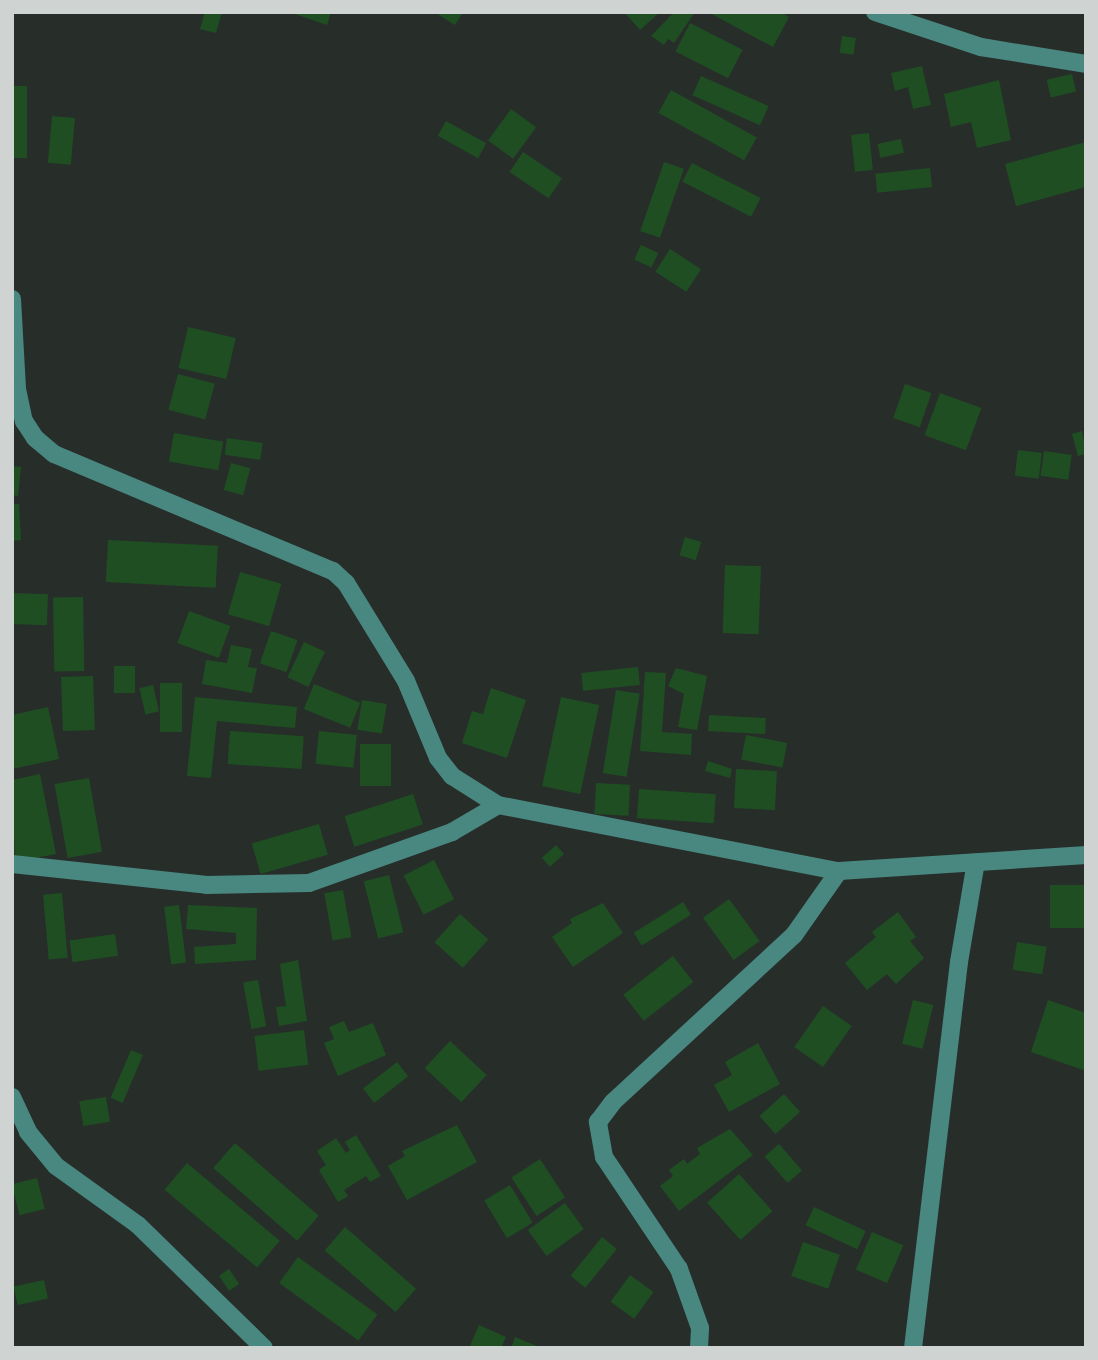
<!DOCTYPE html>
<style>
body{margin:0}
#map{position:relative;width:1098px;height:1360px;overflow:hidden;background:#272e2a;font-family:Arial,sans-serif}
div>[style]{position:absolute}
.building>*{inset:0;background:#1f4e22;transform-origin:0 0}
.minor>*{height:18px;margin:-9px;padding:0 9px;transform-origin:9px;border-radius:9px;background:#498880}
span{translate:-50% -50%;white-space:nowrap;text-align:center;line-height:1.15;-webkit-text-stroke:7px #272e2a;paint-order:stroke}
.frame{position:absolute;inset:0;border:14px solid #cfd3d1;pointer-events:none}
</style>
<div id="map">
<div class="building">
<i style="clip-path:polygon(205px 12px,222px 12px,216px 33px,200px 29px)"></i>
<i style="clip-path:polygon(289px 12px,331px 12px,327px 25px)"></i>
<i style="clip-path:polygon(434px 12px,463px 12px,455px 25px)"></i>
<i style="clip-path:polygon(624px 12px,660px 12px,640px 30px)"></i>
<i style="clip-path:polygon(674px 12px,695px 12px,674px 43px,668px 39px,664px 45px,651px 36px)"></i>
<i style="clip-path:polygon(708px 12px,780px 12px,789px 17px,773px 47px)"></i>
<i style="left:690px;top:23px;width:59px;height:32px;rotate:27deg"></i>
<i style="left:842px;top:36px;width:14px;height:17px;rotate:8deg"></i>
<i style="clip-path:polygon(922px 66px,931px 105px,913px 109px,908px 87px,895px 91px,891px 73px)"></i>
<i style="left:1072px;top:74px;width:18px;height:26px;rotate:77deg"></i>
<i style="left:701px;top:76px;width:74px;height:21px;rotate:24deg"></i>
<i style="clip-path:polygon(999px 80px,1011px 140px,977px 148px,971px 122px,951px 127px,944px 94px)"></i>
<i style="left:12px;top:86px;width:15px;height:72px"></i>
<i style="left:671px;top:90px;width:98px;height:26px;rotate:29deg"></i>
<i style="left:511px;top:109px;width:31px;height:39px;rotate:36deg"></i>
<i style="left:52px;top:116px;width:23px;height:47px;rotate:5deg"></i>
<i style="left:446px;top:121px;width:46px;height:17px;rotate:29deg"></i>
<i style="left:869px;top:133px;width:37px;height:18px;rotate:84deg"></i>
<i style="left:901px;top:139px;width:14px;height:24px;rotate:78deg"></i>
<i style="clip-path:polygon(1086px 142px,1086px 187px,1016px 206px,1005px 164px)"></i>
<i style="left:523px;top:152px;width:47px;height:24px;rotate:34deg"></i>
<i style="left:664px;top:162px;width:21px;height:73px;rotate:19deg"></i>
<i style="left:692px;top:163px;width:77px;height:21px;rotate:27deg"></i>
<i style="left:930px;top:168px;width:19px;height:55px;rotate:84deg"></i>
<i style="left:641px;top:245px;width:19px;height:16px;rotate:25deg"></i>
<i style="left:670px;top:249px;width:37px;height:27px;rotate:33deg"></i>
<i style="left:188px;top:327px;width:49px;height:42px;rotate:13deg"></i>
<i style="left:178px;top:374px;width:38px;height:37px;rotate:15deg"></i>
<i style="left:905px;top:384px;width:28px;height:36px;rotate:19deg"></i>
<i style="left:940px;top:393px;width:44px;height:45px;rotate:20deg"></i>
<i style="clip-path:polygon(1082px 431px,1086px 454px,1078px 456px,1072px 434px)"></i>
<i style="left:174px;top:433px;width:50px;height:29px;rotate:10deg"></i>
<i style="left:227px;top:438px;width:36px;height:17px;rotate:8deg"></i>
<i style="left:1018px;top:450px;width:24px;height:26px;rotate:7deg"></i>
<i style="left:1044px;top:451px;width:28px;height:25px;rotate:8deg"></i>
<i style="left:231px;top:463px;width:20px;height:28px;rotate:15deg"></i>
<i style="clip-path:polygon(12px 466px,21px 467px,18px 496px,12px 495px)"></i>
<i style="clip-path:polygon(12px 504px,19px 504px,21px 540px,12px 541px)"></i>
<i style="left:685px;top:537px;width:17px;height:19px;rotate:17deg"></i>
<i style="left:108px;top:540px;width:110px;height:42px;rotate:3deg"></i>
<i style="left:725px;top:565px;width:36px;height:68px;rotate:2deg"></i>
<i style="left:240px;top:572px;width:43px;height:44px;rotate:16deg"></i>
<i style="left:12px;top:593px;width:36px;height:31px;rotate:2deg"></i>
<i style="left:83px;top:597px;width:74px;height:30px;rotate:89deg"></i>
<i style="left:189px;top:611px;width:44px;height:34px;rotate:20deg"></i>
<i style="left:271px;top:631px;width:28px;height:34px;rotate:19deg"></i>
<i style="left:304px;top:642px;width:23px;height:39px;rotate:25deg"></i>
<i style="clip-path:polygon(231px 645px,252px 649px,248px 667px,257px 668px,252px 693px,202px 684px,206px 660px,227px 663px)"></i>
<i style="left:114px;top:666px;width:21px;height:27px"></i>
<i style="left:638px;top:667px;width:18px;height:57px;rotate:84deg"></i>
<i style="clip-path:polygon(676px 668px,707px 676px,697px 730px,678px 727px,684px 694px,668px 686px)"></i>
<i style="clip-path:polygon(645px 672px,666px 673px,662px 732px,692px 734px,691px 755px,640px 751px)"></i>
<i style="left:93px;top:676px;width:54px;height:32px;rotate:88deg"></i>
<i style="left:182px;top:683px;width:49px;height:22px;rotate:90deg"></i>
<i style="left:314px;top:684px;width:50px;height:27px;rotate:22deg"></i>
<i style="left:153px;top:685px;width:27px;height:14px;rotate:77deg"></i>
<i style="clip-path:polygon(491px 688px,526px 700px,507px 758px,462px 743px,472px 711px,483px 714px)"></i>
<i style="left:616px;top:690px;width:24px;height:84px;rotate:9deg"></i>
<i style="clip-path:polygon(195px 697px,297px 707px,295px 728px,217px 721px,211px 778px,187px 776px)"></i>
<i style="left:561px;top:697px;width:39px;height:91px;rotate:12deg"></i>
<i style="left:362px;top:700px;width:25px;height:30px;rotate:9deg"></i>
<i style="clip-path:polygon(48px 707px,59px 759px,12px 769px,12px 715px)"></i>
<i style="left:709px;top:715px;width:57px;height:16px;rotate:3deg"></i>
<i style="left:230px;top:731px;width:74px;height:33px;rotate:4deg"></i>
<i style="left:319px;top:731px;width:38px;height:33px;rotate:6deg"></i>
<i style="left:746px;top:735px;width:42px;height:25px;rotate:11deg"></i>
<i style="left:360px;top:744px;width:31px;height:42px"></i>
<i style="clip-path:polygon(708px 761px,732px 769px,730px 778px,705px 771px)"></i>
<i style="left:736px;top:769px;width:41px;height:39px;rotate:3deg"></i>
<i style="clip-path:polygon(40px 774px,56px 854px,15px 862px,12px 780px)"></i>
<i style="left:89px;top:778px;width:75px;height:35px;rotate:80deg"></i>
<i style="left:596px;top:783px;width:34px;height:31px;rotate:3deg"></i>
<i style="left:639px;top:789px;width:77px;height:29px;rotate:4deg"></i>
<i style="left:413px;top:794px;width:32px;height:72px;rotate:72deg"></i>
<i style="left:319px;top:824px;width:32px;height:70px;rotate:74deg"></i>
<i style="left:556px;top:845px;width:12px;height:19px;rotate:48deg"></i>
<i style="left:434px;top:860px;width:44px;height:34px;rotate:63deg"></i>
<i style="left:389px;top:875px;width:59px;height:26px;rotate:76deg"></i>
<i style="left:1050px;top:885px;width:34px;height:43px"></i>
<i style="left:343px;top:890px;width:48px;height:19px;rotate:80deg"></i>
<i style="left:62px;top:893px;width:65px;height:19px;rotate:85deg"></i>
<i style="left:729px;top:899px;width:52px;height:32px;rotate:54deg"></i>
<i style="left:683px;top:902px;width:15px;height:58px;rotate:58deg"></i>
<i style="clip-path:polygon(603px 903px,623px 933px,573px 967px,552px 937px,572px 923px,570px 919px)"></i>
<i style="left:179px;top:905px;width:58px;height:15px;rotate:83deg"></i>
<i style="clip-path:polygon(188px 905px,257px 908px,256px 960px,195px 964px,194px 947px,236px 944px,236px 933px,186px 929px)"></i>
<i style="clip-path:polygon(898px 912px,916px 937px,910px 941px,924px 958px,896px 984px,887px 974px,867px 990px,845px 963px,876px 937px,872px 932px)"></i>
<i style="left:460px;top:914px;width:38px;height:38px;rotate:42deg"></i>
<i style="left:115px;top:934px;width:22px;height:46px;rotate:82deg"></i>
<i style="left:1017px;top:942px;width:30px;height:28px;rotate:9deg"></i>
<i style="left:673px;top:956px;width:33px;height:63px;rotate:52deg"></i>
<i style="clip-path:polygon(298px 960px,307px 1021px,279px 1026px,276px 1007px,286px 1006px,280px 964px)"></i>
<i style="left:258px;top:980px;width:47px;height:15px;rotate:80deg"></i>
<i style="left:913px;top:1000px;width:21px;height:45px;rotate:14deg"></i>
<i style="clip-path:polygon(1048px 1000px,1086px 1013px,1086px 1071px,1031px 1052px)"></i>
<i style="left:823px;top:1006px;width:35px;height:50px;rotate:35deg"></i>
<i style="clip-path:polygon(344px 1021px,349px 1032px,373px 1023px,386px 1055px,338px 1076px,324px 1043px,334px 1039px,329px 1027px)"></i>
<i style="left:304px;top:1030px;width:35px;height:50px;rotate:83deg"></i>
<i style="left:450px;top:1041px;width:50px;height:37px;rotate:43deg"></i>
<i style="clip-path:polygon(758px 1043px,780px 1084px,729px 1112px,714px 1085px,732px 1075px,725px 1062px)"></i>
<i style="left:131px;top:1050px;width:13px;height:52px;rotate:23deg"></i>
<i style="left:397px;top:1062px;width:18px;height:43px;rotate:52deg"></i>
<i style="left:784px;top:1094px;width:24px;height:33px;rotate:48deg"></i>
<i style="left:106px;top:1097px;width:25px;height:27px;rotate:81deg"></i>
<i style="clip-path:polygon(457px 1125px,477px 1162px,407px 1200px,388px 1166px,405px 1156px,402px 1151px)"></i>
<i style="clip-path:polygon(730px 1129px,753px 1155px,679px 1211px,660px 1186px,673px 1176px,669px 1170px,684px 1159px,687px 1164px,700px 1154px,697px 1148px)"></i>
<i style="clip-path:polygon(356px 1135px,381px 1176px,370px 1182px,366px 1176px,344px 1190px,348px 1196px,338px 1202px,319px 1170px,326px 1165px,317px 1151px,336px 1138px,346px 1153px,350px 1150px,345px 1142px)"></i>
<i style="left:235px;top:1143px;width:111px;height:33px;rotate:41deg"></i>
<i style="left:779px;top:1144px;width:35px;height:19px;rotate:49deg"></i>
<i style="left:540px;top:1159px;width:46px;height:34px;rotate:57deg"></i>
<i style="left:187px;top:1163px;width:121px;height:35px;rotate:40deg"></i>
<i style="left:739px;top:1174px;width:50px;height:43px;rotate:48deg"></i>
<i style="left:37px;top:1178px;width:32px;height:26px;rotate:76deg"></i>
<i style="left:510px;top:1185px;width:44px;height:30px;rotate:59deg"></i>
<i style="left:565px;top:1203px;width:32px;height:46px;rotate:54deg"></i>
<i style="left:814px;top:1207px;width:57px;height:20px;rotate:25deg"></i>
<i style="left:345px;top:1227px;width:94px;height:31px;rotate:41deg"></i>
<i style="left:872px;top:1232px;width:34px;height:41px;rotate:23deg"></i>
<i style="left:602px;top:1237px;width:19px;height:50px;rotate:39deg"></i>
<i style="left:803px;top:1242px;width:39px;height:36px;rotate:19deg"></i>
<i style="left:298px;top:1257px;width:98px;height:32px;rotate:36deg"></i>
<i style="left:229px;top:1269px;width:18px;height:12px;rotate:56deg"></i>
<i style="left:630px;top:1275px;width:29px;height:33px;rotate:36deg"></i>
<i style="left:44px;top:1280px;width:19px;height:31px;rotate:78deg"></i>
<i style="clip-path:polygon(479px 1325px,506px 1337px,501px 1348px,470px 1346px)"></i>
<i style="clip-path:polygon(515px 1337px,542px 1348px,511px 1348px)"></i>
</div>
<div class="minor">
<i style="left:875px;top:12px;width:112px;rotate:18.3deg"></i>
<i style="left:981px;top:47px;width:106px;rotate:9.2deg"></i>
<i style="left:12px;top:299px;width:90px;rotate:86.8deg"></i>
<i style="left:17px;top:389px;width:33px;rotate:78deg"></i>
<i style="left:24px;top:421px;width:20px;rotate:57deg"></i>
<i style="left:35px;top:438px;width:25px;rotate:40deg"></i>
<i style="left:54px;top:454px;width:303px;rotate:22.8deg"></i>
<i style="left:333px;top:571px;width:18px;rotate:43deg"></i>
<i style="left:346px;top:583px;width:115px;rotate:58.5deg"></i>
<i style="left:406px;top:681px;width:83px;rotate:67.4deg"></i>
<i style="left:438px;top:758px;width:23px;rotate:52deg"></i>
<i style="left:452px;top:776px;width:54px;rotate:32.2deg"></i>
<i style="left:498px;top:805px;width:347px;rotate:11deg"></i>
<i style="left:839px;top:871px;width:248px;rotate:-3.7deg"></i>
<i style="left:12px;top:864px;width:196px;rotate:6.1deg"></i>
<i style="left:207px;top:885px;width:102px;rotate:-1.1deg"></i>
<i style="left:309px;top:883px;width:152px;rotate:-19.6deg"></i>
<i style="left:452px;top:832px;width:53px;rotate:-30.4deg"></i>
<i style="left:12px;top:1097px;width:38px;rotate:65deg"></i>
<i style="left:28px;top:1132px;width:44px;rotate:50.5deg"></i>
<i style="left:56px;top:1166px;width:101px;rotate:35.7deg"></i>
<i style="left:138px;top:1225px;width:176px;rotate:44.3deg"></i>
<i style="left:699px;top:1348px;width:20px;rotate:-87deg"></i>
<i style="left:700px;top:1328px;width:63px;rotate:-109.6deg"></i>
<i style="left:679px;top:1269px;width:135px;rotate:-123.8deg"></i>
<i style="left:604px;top:1157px;width:36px;rotate:-100deg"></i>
<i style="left:598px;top:1122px;width:25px;rotate:-53deg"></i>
<i style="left:613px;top:1102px;width:246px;rotate:-42.7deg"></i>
<i style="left:794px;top:935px;width:78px;rotate:-54.9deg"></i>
<i style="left:913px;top:1348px;width:389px;rotate:-83.2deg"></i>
<i style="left:959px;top:962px;width:101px;rotate:-80.4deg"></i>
</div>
<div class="frame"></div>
</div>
